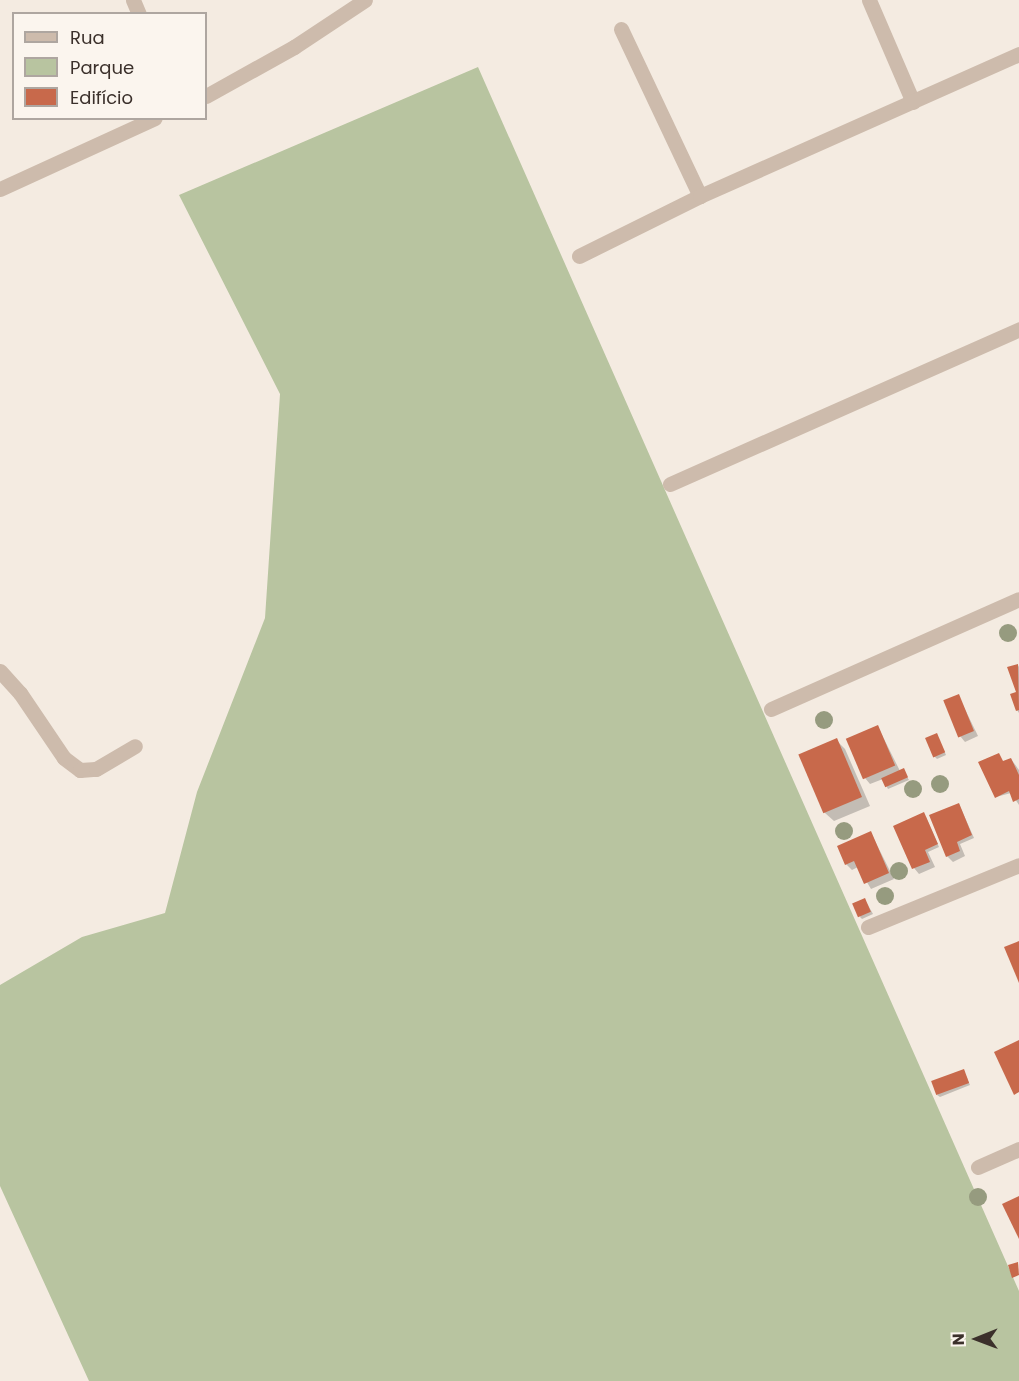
<!DOCTYPE html>
<meta charset="utf-8">
<style>
body{margin:0}
#map{position:relative;width:1019px;height:1381px;overflow:hidden;background:#f4ebe1;font-family:Poppins,sans-serif}
div>[style]{position:absolute}
.green>*{inset:0;background:#b8c4a0}
.shadow>*{inset:0;background:#0003}
.building>*{inset:0;background:#c8694b;transform-origin:0 0}
.minor>*{height:15px;margin:-7.5px;padding:0 7.5px;transform-origin:7.5px;border-radius:7.5px;background:#cdbbac}
.trees>*{width:18px;height:18px;margin:-9px;border-radius:50%;background:#969b7f}
span{translate:-50% -50%;white-space:nowrap;text-align:center;line-height:1.15;-webkit-text-stroke:6px #fbf5ee;paint-order:stroke}
.legend{position:absolute;left:12px;top:12px;width:195px;height:108px;box-sizing:border-box;background:#fbf5ee;border:2px solid #aea6a0;margin:0;padding:8px 10px;list-style:none;font-size:18px;color:#3b302b}
.legend li{display:flex;align-items:center;gap:12px;height:30px}
.legend b{width:30px;border:2px solid #aea6a0}
.north{position:absolute;left:947px;top:1309px;width:60px;height:60px;-webkit-text-stroke:4px #fbf5ee;paint-order:stroke;rotate:269deg;font-size:16px;font-weight:700;line-height:24px;text-align:center;color:#3b302b}
.north::after{content:'';display:block;margin:auto;width:21px;height:27px;background:#3b302b;clip-path:polygon(50% 0,100% 100%,50% 72%,0 100%)}
</style>
<div id="map">
<div class="green">
<i style="clip-path:polygon(478px 67px,1019px 1291px,1019px 1381px,89px 1381px,0 1186px,0 985px,82px 937px,165px 913px,197px 792px,265px 618px,280px 394px,179px 195px)"></i>
</div>
<div class="shadow">
<i style="clip-path:polygon(1018px 665px,1019px 667px,1019px 713px,1017px 710px)"></i>
<i style="clip-path:polygon(958px 695px,978px 736px,965px 742px,960px 736px)"></i>
<i style="clip-path:polygon(878px 727px,900px 771px,903px 770px,909px 780px,888px 789px,883px 779px,870px 784px,865px 778px)"></i>
<i style="clip-path:polygon(937px 735px,946px 755px,937px 759px,934px 756px)"></i>
<i style="clip-path:polygon(836px 740px,845px 749px,870px 806px,834px 821px,825px 813px,801px 755px)"></i>
<i style="clip-path:polygon(1011px 759px,1019px 770px,1019px 805px,1011px 793px,996px 797px,1003px 763px)"></i>
<i style="clip-path:polygon(959px 804px,974px 838px,960px 844px,965px 856px,953px 862px,947px 856px)"></i>
<i style="clip-path:polygon(926px 817px,939px 847px,928px 852px,935px 867px,919px 874px,914px 868px)"></i>
<i style="clip-path:polygon(871px 833px,894px 879px,871px 889px,858px 867px,852px 870px,846px 864px)"></i>
<i style="clip-path:polygon(865px 900px,873px 914px,862px 919px,860px 917px)"></i>
<i style="clip-path:polygon(964px 1071px,970px 1085px,940px 1097px,937px 1095px)"></i>
</div>
<div class="building">
<i style="clip-path:polygon(1018px 664px,1019px 710px,1016px 711px,1010px 694px,1016px 692px,1007px 667px)"></i>
<i style="left:959px;top:694px;width:40px;height:17px;rotate:68deg"></i>
<i style="left:878px;top:725px;width:44px;height:35px;rotate:67deg"></i>
<i style="left:937px;top:733px;width:21px;height:13px;rotate:67deg"></i>
<i style="left:837px;top:738px;width:64px;height:42px;rotate:67deg"></i>
<i style="clip-path:polygon(999px 753px,1003px 761px,1011px 758px,1019px 775px,1019px 799px,1013px 802px,1009px 791px,995px 798px,978px 762px)"></i>
<i style="left:904px;top:768px;width:10px;height:25px;rotate:66deg"></i>
<i style="clip-path:polygon(959px 803px,972px 835px,957px 842px,960px 851px,946px 857px,929px 815px)"></i>
<i style="clip-path:polygon(924px 812px,938px 844px,925px 850px,930px 862px,912px 869px,893px 826px)"></i>
<i style="clip-path:polygon(871px 831px,889px 873px,864px 884px,854px 861px,845px 865px,837px 846px)"></i>
<i style="left:865px;top:898px;width:15px;height:14px;rotate:67deg"></i>
<i style="clip-path:polygon(1019px 941px,1019px 983px,1004px 947px)"></i>
<i style="clip-path:polygon(1019px 1040px,1019px 1092px,1014px 1095px,994px 1052px)"></i>
<i style="left:964px;top:1069px;width:15px;height:35px;rotate:70deg"></i>
<i style="clip-path:polygon(1019px 1196px,1019px 1239px,1002px 1204px)"></i>
<i style="clip-path:polygon(1018px 1262px,1019px 1275px,1012px 1278px,1008px 1265px)"></i>
</div>
<div class="minor">
<i style="left:133px;top:0;width:15px;rotate:67deg"></i>
<i style="left:869px;top:0;width:111px;rotate:66.7deg"></i>
<i style="left:621px;top:29px;width:185px;rotate:64.7deg"></i>
<i style="left:206px;top:96px;width:101px;rotate:-29.1deg"></i>
<i style="left:294px;top:47px;width:85px;rotate:-33.5deg"></i>
<i style="left:0;top:189px;width:170px;rotate:-24.6deg"></i>
<i style="left:579px;top:256px;width:135px;rotate:-26.4deg"></i>
<i style="left:700px;top:196px;width:349px;rotate:-24deg"></i>
<i style="left:670px;top:484px;width:382px;rotate:-23.9deg"></i>
<i style="left:0;top:671px;width:30px;rotate:48deg"></i>
<i style="left:20px;top:693px;width:78px;rotate:55.9deg"></i>
<i style="left:64px;top:758px;width:20px;rotate:37deg"></i>
<i style="left:80px;top:770px;width:16px;rotate:-4deg"></i>
<i style="left:96px;top:769px;width:45px;rotate:-30.5deg"></i>
<i style="left:771px;top:709px;width:271px;rotate:-23.9deg"></i>
<i style="left:868px;top:927px;width:163px;rotate:-22.3deg"></i>
<i style="left:978px;top:1167px;width:45px;rotate:-23.7deg"></i>
</div>
<div class="trees">
<i style="left:1008px;top:633px"></i>
<i style="left:824px;top:720px"></i>
<i style="left:940px;top:784px"></i>
<i style="left:913px;top:789px"></i>
<i style="left:844px;top:831px"></i>
<i style="left:899px;top:871px"></i>
<i style="left:885px;top:896px"></i>
<i style="left:978px;top:1197px"></i>
</div>
<ul class="legend">
<li><b style="height:8px;background:#cdbbac"></b>Rua</li>
<li><b style="height:16px;background:#b8c4a0"></b>Parque</li>
<li><b style="height:16px;background:#c8694b"></b>Edifício</li>
</ul>
<div class="north">N</div>
</div>
